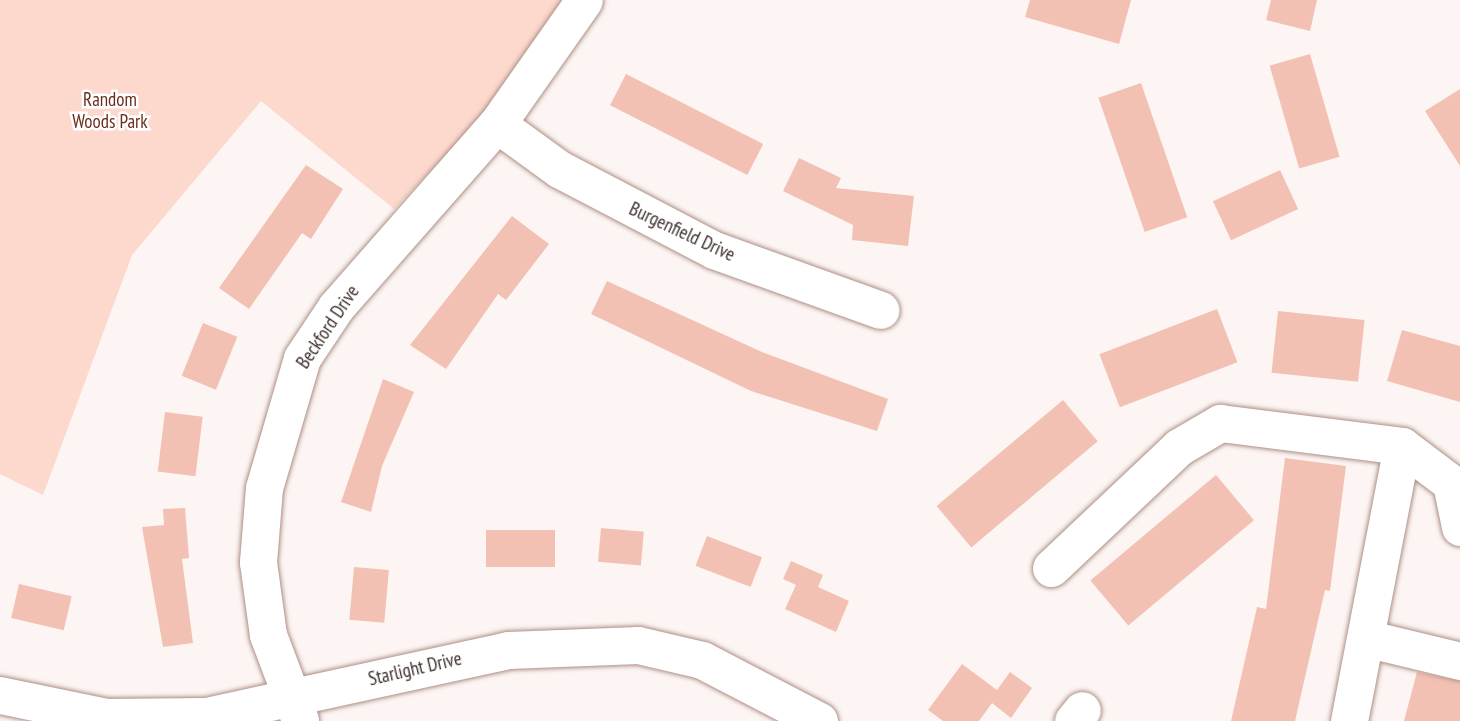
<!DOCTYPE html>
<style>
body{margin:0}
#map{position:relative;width:1460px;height:721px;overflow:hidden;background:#fcf5f3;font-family:"PT Sans Narrow",sans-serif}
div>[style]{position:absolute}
.green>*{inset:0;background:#fcd8cd}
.building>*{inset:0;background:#f3c1b3;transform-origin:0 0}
.roads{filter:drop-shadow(0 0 2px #ae8f86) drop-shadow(0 0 2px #ae8f86)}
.minor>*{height:37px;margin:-18.5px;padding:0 18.5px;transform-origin:18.5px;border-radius:18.5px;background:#fff}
span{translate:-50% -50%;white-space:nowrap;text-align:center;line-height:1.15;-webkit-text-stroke:5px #fff;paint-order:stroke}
.park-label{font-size:19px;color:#6a2e1d}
.street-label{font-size:19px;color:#3b2e2a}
</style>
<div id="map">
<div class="green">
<i style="clip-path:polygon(0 0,564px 0,477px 122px,394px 209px,261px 101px,132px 255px,43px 495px,0 474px)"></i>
</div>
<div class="building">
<i style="clip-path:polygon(1030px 0,1131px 0,1119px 44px,1025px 17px)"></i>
<i style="clip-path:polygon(1271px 0,1317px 0,1310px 31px,1266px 20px)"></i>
<i style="left:1310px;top:54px;width:107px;height:42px;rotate:74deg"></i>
<i style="left:626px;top:74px;width:154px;height:35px;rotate:27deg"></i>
<i style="left:1141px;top:83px;width:142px;height:45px;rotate:71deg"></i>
<i style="clip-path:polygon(1460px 89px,1460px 166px,1425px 111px)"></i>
<i style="clip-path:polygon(799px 158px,841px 178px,836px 188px,914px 196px,908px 246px,852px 240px,853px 225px,783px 191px)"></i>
<i style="clip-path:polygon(306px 165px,343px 189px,311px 239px,302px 233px,249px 309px,219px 288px)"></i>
<i style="left:1280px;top:170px;width:43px;height:74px;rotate:65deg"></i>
<i style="clip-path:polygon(512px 216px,549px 244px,506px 300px,498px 294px,446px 369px,410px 345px)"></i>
<i style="clip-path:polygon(607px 281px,762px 352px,888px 399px,877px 431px,751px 391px,591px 314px)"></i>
<i style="left:1217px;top:309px;width:57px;height:126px;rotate:69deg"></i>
<i style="left:1278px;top:311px;width:87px;height:62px;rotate:6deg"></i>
<i style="left:203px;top:323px;width:37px;height:57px;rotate:22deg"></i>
<i style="clip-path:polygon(1402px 330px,1460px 346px,1460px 402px,1387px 381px)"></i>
<i style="clip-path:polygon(383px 379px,414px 392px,382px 466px,371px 512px,341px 502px)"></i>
<i style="left:1063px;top:400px;width:54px;height:165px;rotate:50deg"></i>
<i style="left:165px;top:412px;width:38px;height:60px;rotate:7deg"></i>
<i style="clip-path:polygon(1285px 458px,1346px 466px,1330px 591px,1325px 590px,1295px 721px,1231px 721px,1257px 607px,1266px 609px)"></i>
<i style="left:1216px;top:475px;width:59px;height:164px;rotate:50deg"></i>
<i style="clip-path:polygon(185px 508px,189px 558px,182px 559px,193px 643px,163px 647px,142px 527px,164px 525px,163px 509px)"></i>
<i style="left:601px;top:528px;width:43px;height:34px;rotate:5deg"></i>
<i style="left:555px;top:530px;width:37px;height:69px;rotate:90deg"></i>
<i style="left:707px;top:536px;width:59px;height:32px;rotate:21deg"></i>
<i style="clip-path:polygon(791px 561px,823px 575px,818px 587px,849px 601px,836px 632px,785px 609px,796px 585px,783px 579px)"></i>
<i style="left:354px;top:567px;width:35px;height:53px;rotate:5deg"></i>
<i style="left:19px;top:584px;width:54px;height:35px;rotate:13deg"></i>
<i style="clip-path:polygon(962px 664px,997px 690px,1010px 672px,1032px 688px,1011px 718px,992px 703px,979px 721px,943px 721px,928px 710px)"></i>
<i style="clip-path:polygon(1417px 672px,1460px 681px,1460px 721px,1404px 721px)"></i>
</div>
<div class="roads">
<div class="minor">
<i style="left:497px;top:124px;width:77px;rotate:36deg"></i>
<i style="left:559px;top:169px;width:175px;rotate:27.6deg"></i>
<i style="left:714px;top:250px;width:177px;rotate:19.8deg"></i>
<i style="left:1051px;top:568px;width:176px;rotate:-43.4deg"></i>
<i style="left:1179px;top:447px;width:48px;rotate:-30.3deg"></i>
<i style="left:1220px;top:423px;width:183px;rotate:7.2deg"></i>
<i style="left:1402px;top:446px;width:61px;rotate:37.1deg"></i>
<i style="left:1451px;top:483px;width:45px;rotate:78.4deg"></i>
<i style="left:1369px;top:639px;width:94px;rotate:13.6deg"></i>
<i style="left:0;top:695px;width:108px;rotate:11.7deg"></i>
<i style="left:106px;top:717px;width:100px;rotate:-0.6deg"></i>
<i style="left:206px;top:716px;width:309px;rotate:-12.3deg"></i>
<i style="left:508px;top:650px;width:130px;rotate:-2.2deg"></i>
<i style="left:638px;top:645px;width:66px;rotate:13.2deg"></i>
<i style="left:702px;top:660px;width:132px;rotate:27.5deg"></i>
<i style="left:300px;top:720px;width:91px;rotate:-110.6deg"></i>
<i style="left:268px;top:635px;width:74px;rotate:-97.8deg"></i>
<i style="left:258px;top:562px;width:74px;rotate:-85.4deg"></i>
<i style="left:264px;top:488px;width:135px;rotate:-73.7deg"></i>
<i style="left:302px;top:358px;width:61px;rotate:-56.3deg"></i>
<i style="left:336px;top:307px;width:244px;rotate:-48.7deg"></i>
<i style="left:497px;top:124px;width:151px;rotate:-54.9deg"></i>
<i style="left:1073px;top:721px;width:14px;rotate:-51deg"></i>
<i style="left:1349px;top:721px;width:280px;rotate:-79.1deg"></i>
</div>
</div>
<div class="park-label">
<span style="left:110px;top:111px">Random<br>Woods Park</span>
</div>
<div class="street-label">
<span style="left:682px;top:232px;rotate:25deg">Burgenfield Drive</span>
<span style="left:328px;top:327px;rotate:-56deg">Beckford Drive</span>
<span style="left:415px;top:669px;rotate:-13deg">Starlight Drive</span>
</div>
</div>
